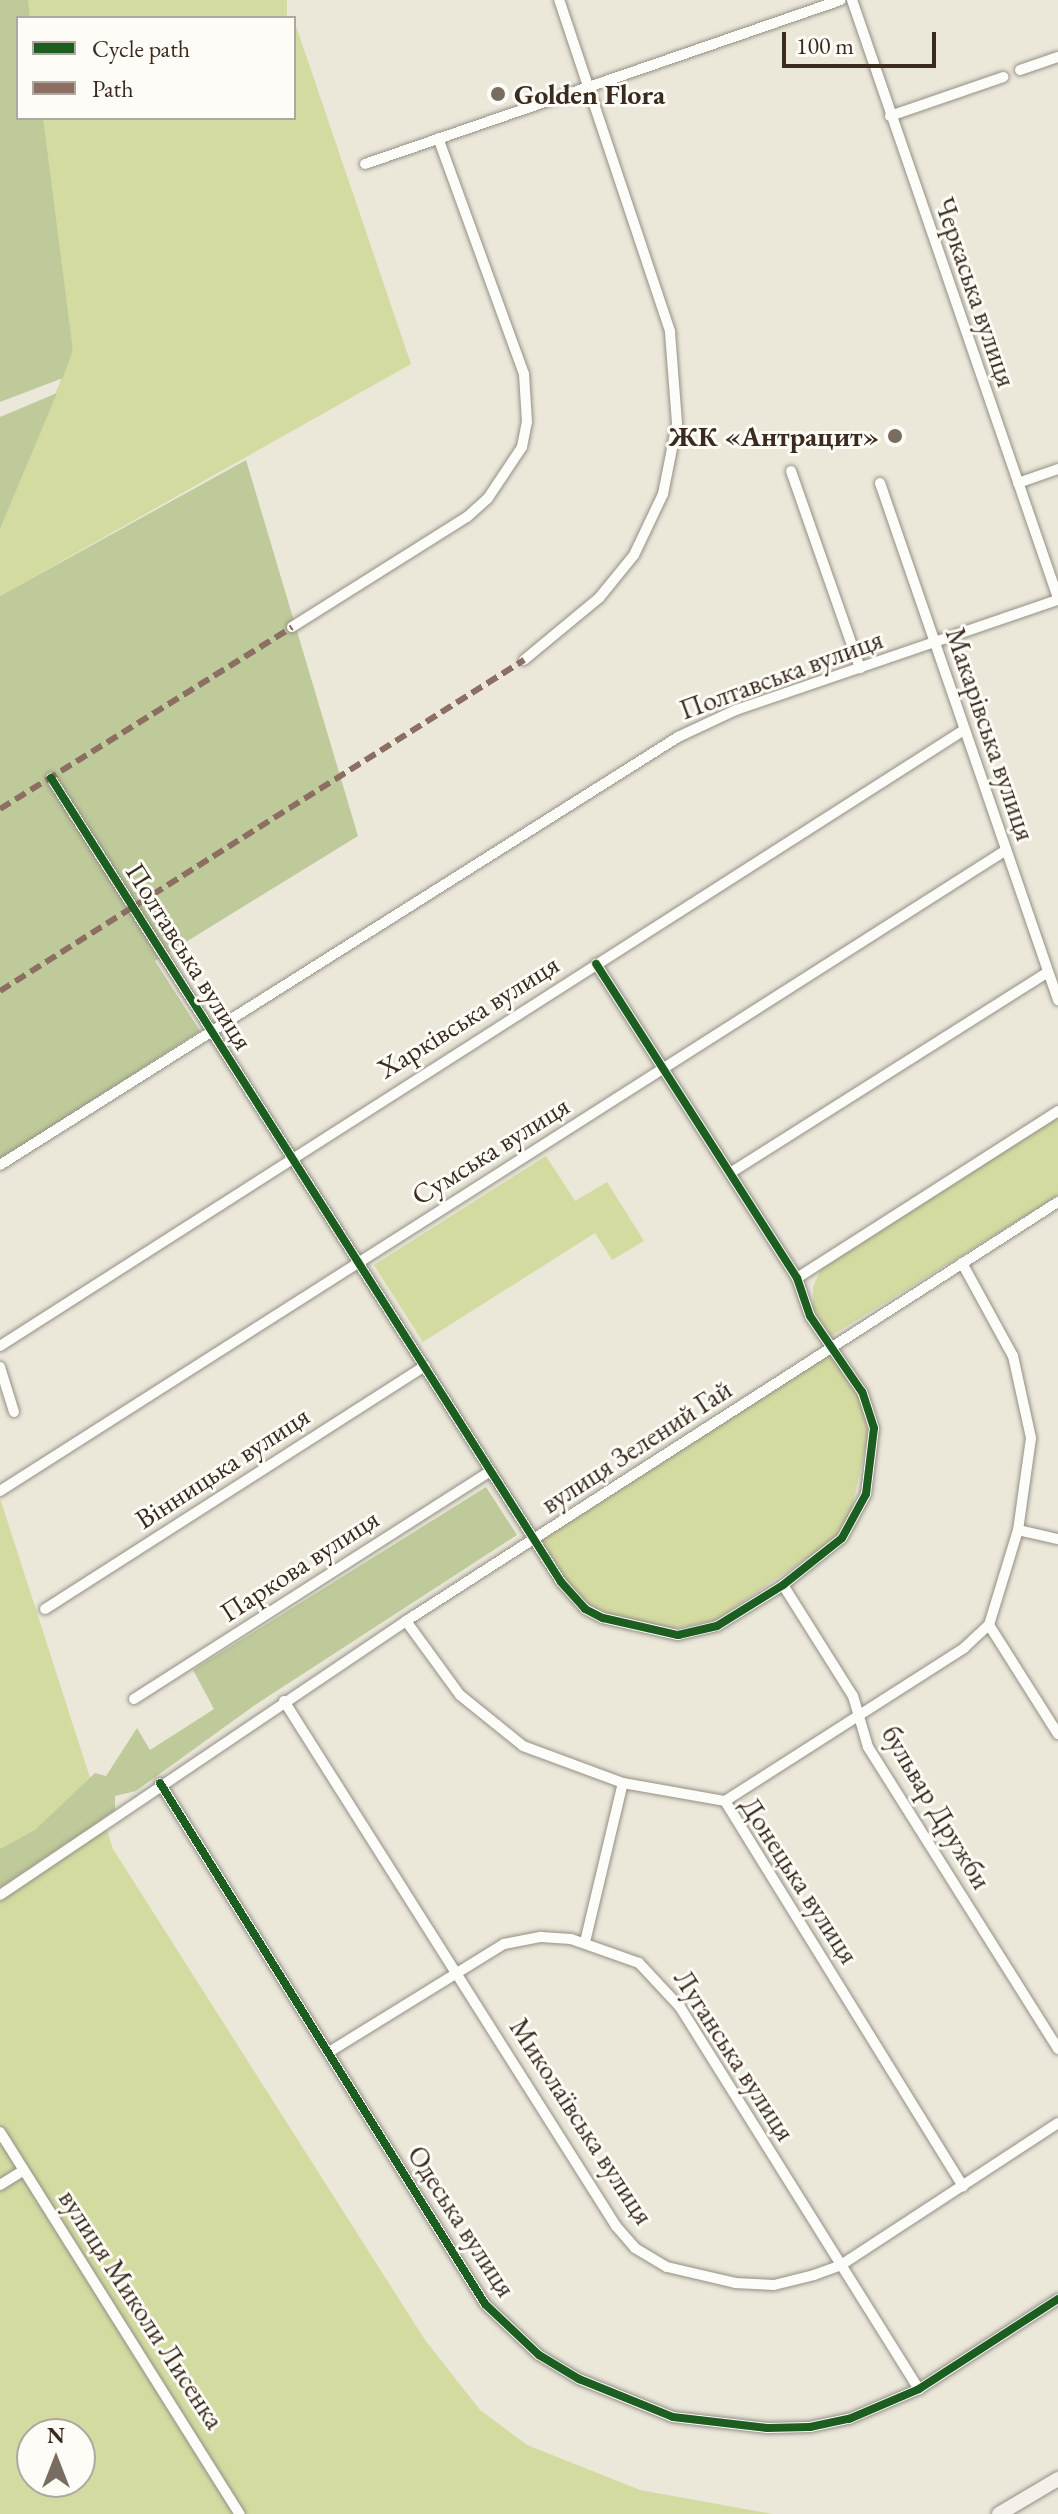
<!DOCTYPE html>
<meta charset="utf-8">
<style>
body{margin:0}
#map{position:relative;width:1058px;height:2514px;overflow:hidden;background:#ebe8da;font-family:"EB Garamond",serif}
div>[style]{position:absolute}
.green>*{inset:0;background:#d4dba1;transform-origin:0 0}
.forest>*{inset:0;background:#beca99}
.roads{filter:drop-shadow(0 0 2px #948f86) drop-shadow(0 0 2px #948f86)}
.street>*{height:10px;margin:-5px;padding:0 5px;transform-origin:5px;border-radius:5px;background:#fcfcf9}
.secondary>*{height:14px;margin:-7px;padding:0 7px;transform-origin:7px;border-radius:7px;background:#f4f1eb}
.quiet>*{height:6px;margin-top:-3px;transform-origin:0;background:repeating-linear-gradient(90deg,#8d6e63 0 12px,transparent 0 18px)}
.cycleway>*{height:8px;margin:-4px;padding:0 4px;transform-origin:4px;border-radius:4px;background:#1b5e20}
.dots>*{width:22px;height:22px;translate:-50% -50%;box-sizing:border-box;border:4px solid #fdfcf7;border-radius:50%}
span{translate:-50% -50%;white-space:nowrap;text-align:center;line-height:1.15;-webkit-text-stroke:6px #fdfcf7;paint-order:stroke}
.poi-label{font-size:28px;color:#3b2a1e;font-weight:700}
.left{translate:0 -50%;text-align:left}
.right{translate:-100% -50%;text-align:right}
.street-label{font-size:28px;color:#3b2a1e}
.legend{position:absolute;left:16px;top:16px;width:280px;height:104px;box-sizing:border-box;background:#fdfcf7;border:2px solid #afa8a0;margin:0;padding:10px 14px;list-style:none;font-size:24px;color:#3b2a1e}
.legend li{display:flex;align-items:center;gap:16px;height:40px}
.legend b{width:40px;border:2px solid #afa8a0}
.north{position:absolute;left:16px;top:2418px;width:80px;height:80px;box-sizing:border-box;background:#fdfcf7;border:2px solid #afa8a0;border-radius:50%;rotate:0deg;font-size:22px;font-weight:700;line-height:32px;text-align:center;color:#3b2a1e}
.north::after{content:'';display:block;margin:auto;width:28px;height:36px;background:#796c60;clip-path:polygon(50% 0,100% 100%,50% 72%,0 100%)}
.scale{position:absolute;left:782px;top:32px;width:154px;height:36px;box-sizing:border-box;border:4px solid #3b2a1e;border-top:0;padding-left:10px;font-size:24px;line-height:28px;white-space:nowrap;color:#3b2a1e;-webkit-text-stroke:6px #fdfcf7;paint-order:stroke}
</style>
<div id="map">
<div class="green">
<i style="left:26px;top:0;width:261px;height:18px"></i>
<i style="clip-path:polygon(294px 20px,411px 364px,0 596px,0 529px,73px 350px,42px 118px,294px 118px)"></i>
<i style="clip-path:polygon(1058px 1116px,1058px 1196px,831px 1336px,813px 1309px,813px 1287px,821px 1269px)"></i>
<i style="clip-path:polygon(546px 1156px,575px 1201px,607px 1182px,644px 1241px,612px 1260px,595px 1233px,423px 1342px,374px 1265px)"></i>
<i style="clip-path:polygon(835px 1348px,862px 1392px,870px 1427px,849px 1522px,839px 1536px,716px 1620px,670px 1629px,603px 1613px,581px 1599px,534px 1541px)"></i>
<i style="clip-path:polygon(evenodd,0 1498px,113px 1849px,425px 2340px,480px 2410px,527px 2445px,640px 2490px,773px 2514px,0 2514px,0 1498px,32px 2434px,80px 2434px,80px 2482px,32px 2482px,32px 2434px)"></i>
</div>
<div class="forest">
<i style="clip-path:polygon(0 0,28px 0,30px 18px,18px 18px,18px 118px,43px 118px,73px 350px,63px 378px,0 402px)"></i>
<i style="clip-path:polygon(57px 393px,0 529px,0 417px)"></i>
<i style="clip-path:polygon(246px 460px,358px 836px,155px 961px,200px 1031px,0 1160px,0 596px)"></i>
<i style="clip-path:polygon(486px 1487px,517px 1535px,255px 1705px,136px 1791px,115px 1796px,115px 1810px,0 1887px,0 1849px,35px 1830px,95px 1773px,106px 1776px,137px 1728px,150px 1750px,214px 1709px,193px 1670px)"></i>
</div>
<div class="roads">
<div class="street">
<i style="left:852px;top:0;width:632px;rotate:70.99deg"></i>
<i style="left:1020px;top:70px;width:40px;rotate:-18.9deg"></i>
<i style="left:890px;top:116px;width:120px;rotate:-19deg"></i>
<i style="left:365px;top:164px;width:503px;rotate:-19.01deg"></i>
<i style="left:791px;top:471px;width:209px;rotate:70.7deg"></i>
<i style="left:880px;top:483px;width:547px;rotate:71deg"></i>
<i style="left:1018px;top:483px;width:42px;rotate:-19.3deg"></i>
<i style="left:292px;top:627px;width:207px;rotate:-32.2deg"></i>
<i style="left:467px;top:517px;width:28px;rotate:-42deg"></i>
<i style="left:488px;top:498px;width:61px;rotate:-56.3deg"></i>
<i style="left:522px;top:447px;width:25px;rotate:-79deg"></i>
<i style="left:527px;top:422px;width:48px;rotate:-93.6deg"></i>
<i style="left:524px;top:374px;width:251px;rotate:-110deg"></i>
<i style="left:524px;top:660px;width:97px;rotate:-39.6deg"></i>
<i style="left:599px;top:598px;width:55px;rotate:-50.9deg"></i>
<i style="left:634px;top:555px;width:68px;rotate:-64.6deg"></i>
<i style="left:663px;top:494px;width:72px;rotate:-78.8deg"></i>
<i style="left:677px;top:423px;width:92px;rotate:-94.4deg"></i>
<i style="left:670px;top:331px;width:349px;rotate:-108.5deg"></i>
<i style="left:51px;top:778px;width:952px;rotate:57.61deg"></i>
<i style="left:561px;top:1582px;width:36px;rotate:48deg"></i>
<i style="left:585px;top:1609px;width:20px;rotate:27deg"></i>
<i style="left:603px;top:1618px;width:77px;rotate:12.8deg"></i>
<i style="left:678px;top:1635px;width:40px;rotate:-13deg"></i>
<i style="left:717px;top:1626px;width:78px;rotate:-31.8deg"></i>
<i style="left:783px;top:1585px;width:75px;rotate:-38.5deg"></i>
<i style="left:842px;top:1538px;width:50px;rotate:-61.4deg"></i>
<i style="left:866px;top:1494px;width:66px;rotate:-83.1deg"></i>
<i style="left:874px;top:1428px;width:38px;rotate:-108deg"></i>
<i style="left:862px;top:1392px;width:92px;rotate:-124.4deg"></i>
<i style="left:810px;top:1316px;width:40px;rotate:-108.9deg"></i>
<i style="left:797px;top:1278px;width:373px;rotate:-122.6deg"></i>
<i style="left:0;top:1165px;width:802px;rotate:-32.26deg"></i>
<i style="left:678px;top:737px;width:64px;rotate:-25deg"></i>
<i style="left:736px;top:710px;width:340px;rotate:-18.9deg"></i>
<i style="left:730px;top:1173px;width:376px;rotate:-32.3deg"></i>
<i style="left:962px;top:1263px;width:106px;rotate:61.3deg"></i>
<i style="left:1013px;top:1356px;width:84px;rotate:77.6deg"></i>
<i style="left:1031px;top:1438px;width:93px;rotate:98deg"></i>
<i style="left:1018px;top:1530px;width:99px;rotate:107deg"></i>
<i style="left:989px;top:1625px;width:129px;rotate:57.7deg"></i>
<i style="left:797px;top:1278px;width:310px;rotate:-32.6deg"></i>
<i style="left:0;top:1346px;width:1144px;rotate:-32.58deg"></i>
<i style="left:0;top:1367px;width:47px;rotate:72.7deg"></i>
<i style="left:0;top:1491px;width:1193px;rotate:-32.5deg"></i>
<i style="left:1018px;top:1530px;width:41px;rotate:12.7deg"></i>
<i style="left:783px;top:1585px;width:131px;rotate:57.8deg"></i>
<i style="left:853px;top:1696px;width:53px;rotate:73.6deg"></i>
<i style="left:868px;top:1747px;width:357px;rotate:57.8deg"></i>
<i style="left:45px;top:1609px;width:451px;rotate:-32.6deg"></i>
<i style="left:406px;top:1621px;width:92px;rotate:53.9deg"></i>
<i style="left:460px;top:1695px;width:81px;rotate:39deg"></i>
<i style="left:523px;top:1746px;width:107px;rotate:20.3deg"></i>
<i style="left:623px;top:1783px;width:104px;rotate:10deg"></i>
<i style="left:725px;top:1801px;width:453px;rotate:58.3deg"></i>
<i style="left:134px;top:1699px;width:423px;rotate:-32.6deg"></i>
<i style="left:284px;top:1701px;width:621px;rotate:57.69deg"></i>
<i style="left:616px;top:2226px;width:29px;rotate:49deg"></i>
<i style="left:635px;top:2248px;width:37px;rotate:31deg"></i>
<i style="left:667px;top:2267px;width:70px;rotate:13.2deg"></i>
<i style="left:735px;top:2283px;width:39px;rotate:3deg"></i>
<i style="left:774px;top:2285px;width:41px;rotate:-14deg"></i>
<i style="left:814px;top:2275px;width:29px;rotate:-20deg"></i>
<i style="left:841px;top:2265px;width:259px;rotate:-33.2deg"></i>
<i style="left:160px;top:1783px;width:614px;rotate:58.04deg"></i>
<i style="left:485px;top:2304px;width:74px;rotate:43.4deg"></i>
<i style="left:539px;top:2355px;width:47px;rotate:31deg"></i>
<i style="left:579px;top:2379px;width:101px;rotate:22deg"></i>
<i style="left:673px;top:2417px;width:95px;rotate:6.7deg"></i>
<i style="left:767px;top:2428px;width:43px;rotate:-1.3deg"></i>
<i style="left:810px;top:2427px;width:40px;rotate:-12deg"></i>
<i style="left:849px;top:2419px;width:76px;rotate:-23.2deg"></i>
<i style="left:919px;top:2389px;width:166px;rotate:-32.9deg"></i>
<i style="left:725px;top:1801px;width:284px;rotate:-32.6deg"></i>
<i style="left:964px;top:1648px;width:34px;rotate:-43deg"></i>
<i style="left:0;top:1895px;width:490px;rotate:-34deg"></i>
<i style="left:406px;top:1621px;width:775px;rotate:-32.73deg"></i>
<i style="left:585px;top:1942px;width:163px;rotate:-76.6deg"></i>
<i style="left:329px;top:2052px;width:206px;rotate:-31.7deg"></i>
<i style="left:504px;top:1944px;width:38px;rotate:-11deg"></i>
<i style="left:541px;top:1937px;width:30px;rotate:4deg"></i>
<i style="left:571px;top:1939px;width:72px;rotate:19.4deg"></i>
<i style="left:639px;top:1963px;width:60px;rotate:47deg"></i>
<i style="left:680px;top:2007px;width:451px;rotate:58deg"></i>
<i style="left:0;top:2132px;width:451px;rotate:57.9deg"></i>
<i style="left:0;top:2185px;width:28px;rotate:-32deg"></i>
</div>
<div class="secondary">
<i style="left:999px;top:2514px;width:69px;rotate:-30.7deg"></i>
</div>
</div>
<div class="quiet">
<i style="left:0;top:809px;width:344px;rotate:-31.9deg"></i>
<i style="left:0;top:991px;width:620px;rotate:-32.28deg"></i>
</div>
<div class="cycleway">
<i style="left:51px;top:778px;width:952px;rotate:57.61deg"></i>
<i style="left:561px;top:1582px;width:36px;rotate:48deg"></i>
<i style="left:585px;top:1609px;width:20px;rotate:27deg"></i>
<i style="left:603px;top:1618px;width:77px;rotate:12.8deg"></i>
<i style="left:678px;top:1635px;width:40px;rotate:-13deg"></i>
<i style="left:717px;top:1626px;width:78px;rotate:-31.8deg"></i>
<i style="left:783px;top:1585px;width:75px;rotate:-38.5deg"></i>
<i style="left:842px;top:1538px;width:50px;rotate:-61.4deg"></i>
<i style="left:866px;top:1494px;width:66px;rotate:-83.1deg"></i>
<i style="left:874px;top:1428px;width:38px;rotate:-108deg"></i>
<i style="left:862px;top:1392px;width:92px;rotate:-124.4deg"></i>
<i style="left:810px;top:1316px;width:40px;rotate:-108.9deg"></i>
<i style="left:797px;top:1278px;width:373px;rotate:-122.6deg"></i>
<i style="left:160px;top:1783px;width:614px;rotate:58.04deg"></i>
<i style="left:485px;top:2304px;width:74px;rotate:43.4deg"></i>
<i style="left:539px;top:2355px;width:47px;rotate:31deg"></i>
<i style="left:579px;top:2379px;width:101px;rotate:22deg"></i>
<i style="left:673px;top:2417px;width:95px;rotate:6.7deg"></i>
<i style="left:767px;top:2428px;width:43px;rotate:-1.3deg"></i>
<i style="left:810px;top:2427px;width:40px;rotate:-12deg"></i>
<i style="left:849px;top:2419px;width:76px;rotate:-23.2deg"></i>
<i style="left:919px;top:2389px;width:166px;rotate:-32.9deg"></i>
</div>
<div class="dots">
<i style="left:498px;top:94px;background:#796c60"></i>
<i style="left:895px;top:436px;background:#796c60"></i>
</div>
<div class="poi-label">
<span class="left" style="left:514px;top:94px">Golden Flora</span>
<span class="right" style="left:879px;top:436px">ЖК «Антрацит»</span>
</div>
<div class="street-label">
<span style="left:976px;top:292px;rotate:71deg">Черкаська вулиця</span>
<span style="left:781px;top:674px;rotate:-20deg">Полтавська вулиця</span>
<span style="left:991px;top:734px;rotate:71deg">Макарівська вулиця</span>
<span style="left:190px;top:956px;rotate:58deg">Полтавська вулиця</span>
<span style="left:468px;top:1016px;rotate:-32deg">Харківська вулиця</span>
<span style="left:490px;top:1150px;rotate:-32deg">Сумська вулиця</span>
<span style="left:636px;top:1446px;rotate:-33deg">вулиця Зелений Гай</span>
<span style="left:222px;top:1467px;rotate:-33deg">Вінницька вулиця</span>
<span style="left:299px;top:1565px;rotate:-33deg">Паркова вулиця</span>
<span style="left:937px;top:1807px;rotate:59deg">бульвар Дружби</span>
<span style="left:800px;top:1880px;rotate:57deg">Донецька вулиця</span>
<span style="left:735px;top:2055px;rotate:57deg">Луганська вулиця</span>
<span style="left:582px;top:2121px;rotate:57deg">Миколаївська вулиця</span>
<span style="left:462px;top:2221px;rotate:57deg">Одеська вулиця</span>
<span style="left:142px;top:2309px;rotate:57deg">вулиця Миколи Лисенка</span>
</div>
<ul class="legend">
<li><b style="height:10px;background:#1b5e20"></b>Cycle path</li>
<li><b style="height:10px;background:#8d6e63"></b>Path</li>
</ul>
<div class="north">N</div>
<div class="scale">100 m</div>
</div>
